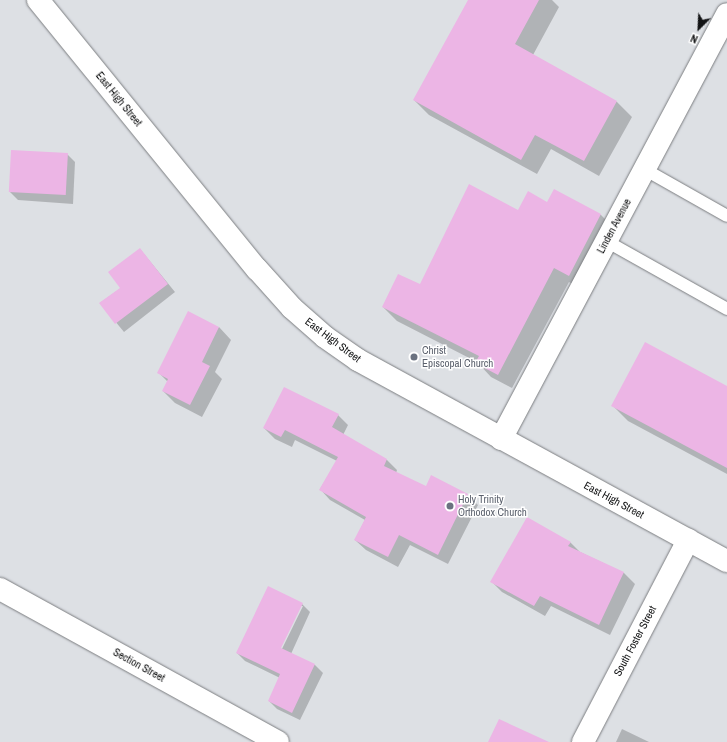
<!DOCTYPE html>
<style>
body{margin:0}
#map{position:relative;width:727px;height:742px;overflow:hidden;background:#dde0e4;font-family:"Archivo Narrow",sans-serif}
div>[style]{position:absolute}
.shadow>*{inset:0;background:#0003}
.building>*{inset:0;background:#ecb5e5;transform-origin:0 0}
.roads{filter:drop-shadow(0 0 1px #7b7d80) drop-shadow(0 0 1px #7b7d80)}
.service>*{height:12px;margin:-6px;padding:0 6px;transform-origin:6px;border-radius:6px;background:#fff}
.minor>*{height:22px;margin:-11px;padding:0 11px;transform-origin:11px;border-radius:11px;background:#fff}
.tertiary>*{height:22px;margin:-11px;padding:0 11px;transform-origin:11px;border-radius:11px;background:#fff}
.dots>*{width:11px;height:11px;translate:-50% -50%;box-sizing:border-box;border:2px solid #fff;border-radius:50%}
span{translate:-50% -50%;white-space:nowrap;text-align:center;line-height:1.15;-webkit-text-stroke:3px #fff;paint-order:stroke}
.street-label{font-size:11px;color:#121314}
.worship-label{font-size:11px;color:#5b616d}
.left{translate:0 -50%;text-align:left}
.north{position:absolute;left:679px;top:8px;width:40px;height:40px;-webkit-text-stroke:3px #fff;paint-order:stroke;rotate:204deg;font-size:11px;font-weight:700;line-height:16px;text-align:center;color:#121314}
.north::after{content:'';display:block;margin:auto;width:14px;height:18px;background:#121314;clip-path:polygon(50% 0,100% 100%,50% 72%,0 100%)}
</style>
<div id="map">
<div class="shadow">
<i style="clip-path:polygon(469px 0,552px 0,559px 7px,533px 55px,617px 102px,632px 117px,599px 176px,551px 149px,537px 174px,429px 115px,414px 100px)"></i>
<i style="clip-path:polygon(67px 154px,75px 162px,73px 204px,18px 200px,10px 192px)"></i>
<i style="clip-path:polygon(554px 191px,601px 215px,615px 229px,583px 290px,569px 282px,512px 388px,491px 377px,477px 362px,397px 321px,383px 307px,421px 285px,519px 211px,547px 204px)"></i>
<i style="clip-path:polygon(140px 249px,175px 292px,124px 332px,100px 303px,121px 288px)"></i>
<i style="clip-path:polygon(219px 327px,231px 340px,215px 372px,222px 379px,202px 417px,175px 403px,163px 391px,168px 382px,158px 372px)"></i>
<i style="clip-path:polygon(727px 388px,727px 474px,628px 421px,612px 405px)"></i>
<i style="clip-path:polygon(338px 415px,348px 425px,343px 435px,387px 460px,397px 470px,396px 473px,426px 488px,467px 495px,478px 505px,448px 564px,410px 545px,398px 567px,366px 550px,355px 540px,365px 520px,330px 500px,320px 489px,337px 461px,295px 440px,292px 447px,275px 439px,264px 428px)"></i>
<i style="clip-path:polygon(570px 542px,580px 552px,624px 573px,635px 584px,610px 635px,551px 606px,545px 616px,502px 592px,492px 582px)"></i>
<i style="clip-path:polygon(evenodd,302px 604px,310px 612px,291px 654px,315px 665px,323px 673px,300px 720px,277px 709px,269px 701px,280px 678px,245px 661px,237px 653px,302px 604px,300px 606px,303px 606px,280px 653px,278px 652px,300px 606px)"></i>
<i style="clip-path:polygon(622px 729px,649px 742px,616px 742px)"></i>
</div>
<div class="building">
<i style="clip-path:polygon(468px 0,539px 0,515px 44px,617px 101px,584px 161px,535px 135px,521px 160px,413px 100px)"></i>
<i style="left:11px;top:150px;width:57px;height:42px;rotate:3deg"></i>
<i style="clip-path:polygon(469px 184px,518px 210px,528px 191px,547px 202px,554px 189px,601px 214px,569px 276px,554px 268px,498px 375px,475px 363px,479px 356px,382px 307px,398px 274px,420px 284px)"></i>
<i style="clip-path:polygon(140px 248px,168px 284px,115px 324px,99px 303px,120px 288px,108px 272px)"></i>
<i style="clip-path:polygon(188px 311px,219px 327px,202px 362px,210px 366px,190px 405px,162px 391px,168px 379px,157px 373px)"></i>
<i style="clip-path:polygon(645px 342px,727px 386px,727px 468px,611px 406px)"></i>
<i style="clip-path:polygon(284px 387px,339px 414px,332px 427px,387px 459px,384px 466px,426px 486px,431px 475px,468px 494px,438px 555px,399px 535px,388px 557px,354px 540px,366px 517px,319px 490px,338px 457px,285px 430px,281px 437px,263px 428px)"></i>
<i style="clip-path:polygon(527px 517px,571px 542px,568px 546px,624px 572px,599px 625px,540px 596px,534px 606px,490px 582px)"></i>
<i style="clip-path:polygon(268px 586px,303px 603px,281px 648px,315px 664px,292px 713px,268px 701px,280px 674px,236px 653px)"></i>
<i style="clip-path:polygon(499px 719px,549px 742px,488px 742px)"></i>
</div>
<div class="roads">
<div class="service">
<i style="left:644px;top:169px;width:95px;rotate:29.5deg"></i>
<i style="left:606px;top:241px;width:139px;rotate:29.3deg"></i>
</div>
<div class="minor">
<i style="left:501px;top:439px;width:481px;rotate:-62deg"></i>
<i style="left:0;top:589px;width:317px;rotate:28.8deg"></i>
<i style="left:583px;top:742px;width:228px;rotate:-62.5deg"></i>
</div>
<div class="tertiary">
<i style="left:38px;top:0;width:347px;rotate:50.9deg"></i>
<i style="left:257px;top:269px;width:52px;rotate:48.1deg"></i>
<i style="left:292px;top:308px;width:44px;rotate:41.3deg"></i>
<i style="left:325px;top:337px;width:40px;rotate:34.9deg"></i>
<i style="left:358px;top:360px;width:420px;rotate:28.6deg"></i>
</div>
</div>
<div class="dots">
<i style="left:414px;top:357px;background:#6b7280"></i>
<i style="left:450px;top:506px;background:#6b7280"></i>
</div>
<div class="street-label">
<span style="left:119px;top:99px;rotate:51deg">East High Street</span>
<span style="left:614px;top:226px;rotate:-62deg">Linden Avenue</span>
<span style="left:333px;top:340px;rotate:37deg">East High Street</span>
<span style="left:614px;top:500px;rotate:28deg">East High Street</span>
<span style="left:635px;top:641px;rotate:-62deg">South Foster Street</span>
<span style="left:139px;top:665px;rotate:29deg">Section Street</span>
</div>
<div class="worship-label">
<span class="left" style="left:422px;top:357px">Christ<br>Episcopal Church</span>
<span class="left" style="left:458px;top:506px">Holy Trinity<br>Orthodox Church</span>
</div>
<div class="north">N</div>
</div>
